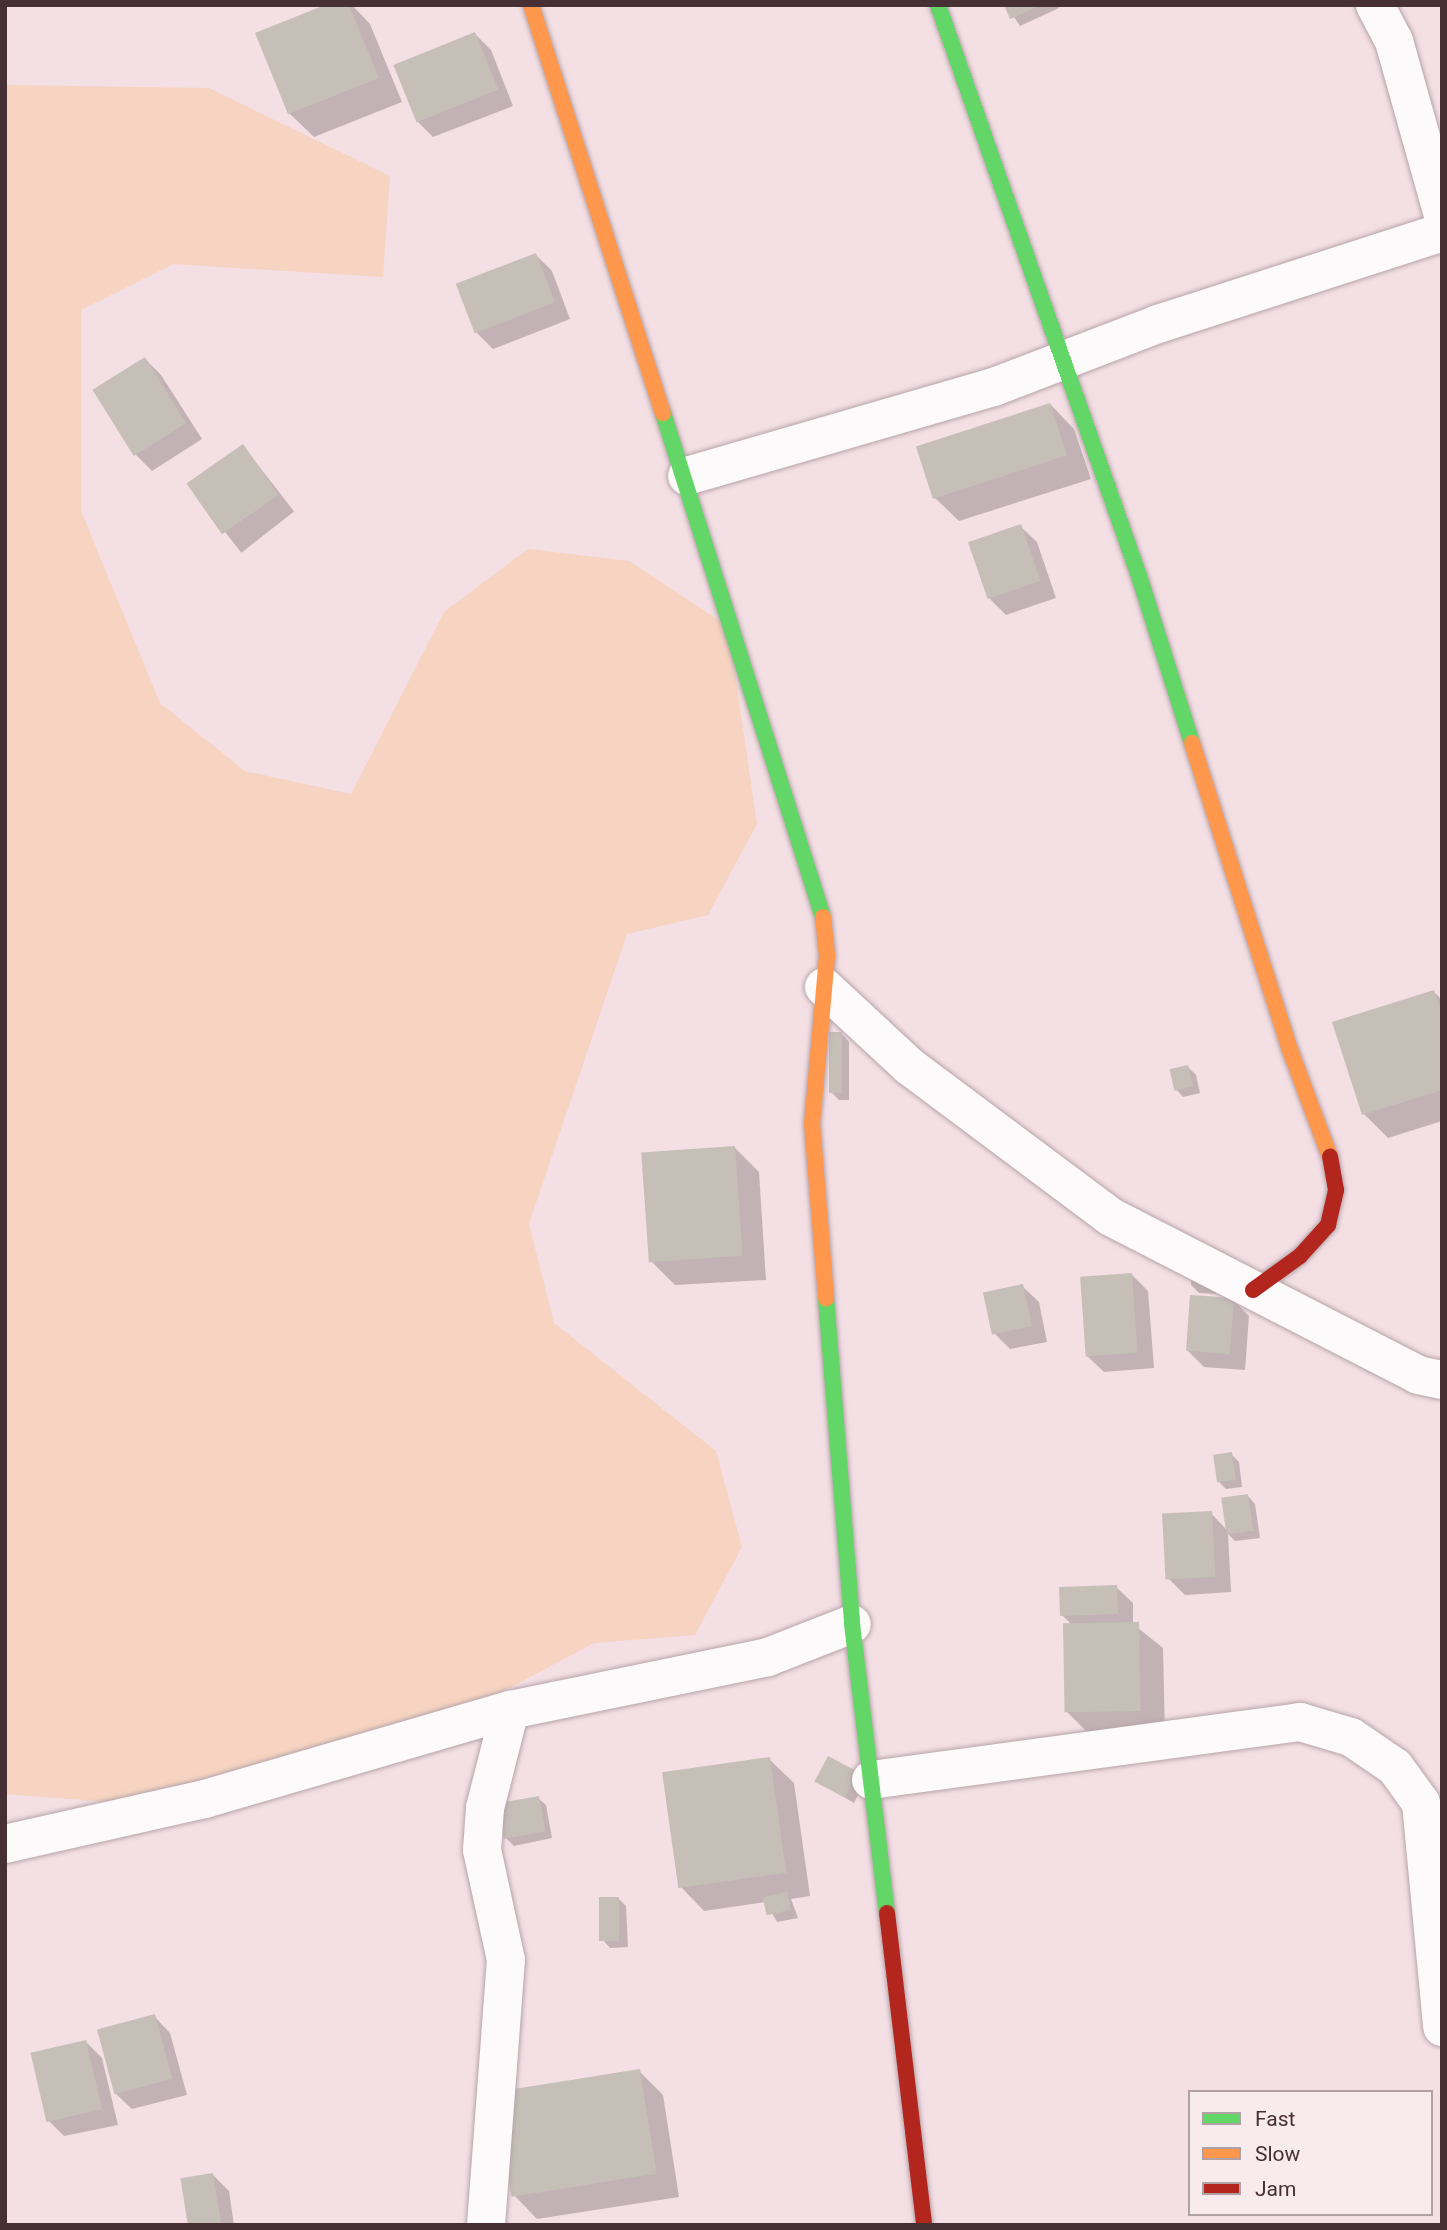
<!DOCTYPE html>
<style>
body{margin:0}
#map{position:relative;width:1447px;height:2230px;overflow:hidden;background:#f3dfe4;font-family:Roboto,sans-serif}
div>[style]{position:absolute}
.green>*{inset:0;background:#f6d4c1}
.shadow>*{inset:0;background:#0003;transform-origin:0 0}
.building>*{inset:0;background:#c5bfb7;transform-origin:0 0}
.roads{filter:drop-shadow(0 0 2px #b6a4a9) drop-shadow(0 0 2px #b6a4a9)}
.street>*{height:38px;margin:-19px;padding:0 19px;transform-origin:19px;border-radius:19px;background:#fdfafb}
.fast>*{height:16px;margin:-8px;padding:0 8px;transform-origin:8px;border-radius:8px;background:#63d668}
.slow>*{height:16px;margin:-8px;padding:0 8px;transform-origin:8px;border-radius:8px;background:#ff974d}
.jam>*{height:16px;margin:-8px;padding:0 8px;transform-origin:8px;border-radius:8px;background:#b3261e}
span{translate:-50% -50%;white-space:nowrap;text-align:center;line-height:1.15;-webkit-text-stroke:5px #f8ebee;paint-order:stroke}
.frame{position:absolute;inset:0;border:7px solid #472f36;pointer-events:none}
.legend{position:absolute;left:1188px;top:2090px;width:245px;height:126px;box-sizing:border-box;background:#f8ebee;border:2px solid #b1a0a4;margin:0;padding:9px 12px;list-style:none;font-size:21px;color:#472f36}
.legend li{display:flex;align-items:center;gap:14px;height:35px}
.legend b{width:35px;border:2px solid #b1a0a4}
</style>
<div id="map">
<div class="green">
<i style="clip-path:polygon(5px 85px,209px 88px,390px 176px,383px 277px,173px 264px,81px 310px,81px 511px,160px 703px,245px 771px,351px 794px,444px 612px,528px 549px,629px 561px,728px 626px,757px 824px,708px 915px,627px 934px,529px 1224px,554px 1323px,716px 1451px,742px 1547px,695px 1635px,594px 1643px,432px 1729px,133px 1804px,5px 1794px)"></i>
</div>
<div class="shadow">
<i style="clip-path:polygon(330px 5px,352px 5px,370px 24px,402px 102px,314px 137px,289px 113px)"></i>
<i style="clip-path:polygon(1006px 5px,1057px 5px,1059px 8px,1020px 26px)"></i>
<i style="clip-path:polygon(475px 34px,491px 50px,513px 106px,433px 137px,417px 121px)"></i>
<i style="clip-path:polygon(536px 255px,552px 271px,570px 319px,493px 349px,476px 332px)"></i>
<i style="clip-path:polygon(145px 359px,161px 375px,202px 439px,152px 471px,135px 454px,95px 390px)"></i>
<i style="clip-path:polygon(1050px 404px,1074px 429px,1091px 479px,959px 521px,934px 497px)"></i>
<i style="left:243px;top:446px;width:83px;height:67px;rotate:52deg"></i>
<i style="clip-path:polygon(1020px 526px,1037px 542px,1056px 598px,1006px 615px,990px 599px)"></i>
<i style="clip-path:polygon(1434px 992px,1442px 1000px,1442px 1121px,1388px 1138px,1364px 1114px)"></i>
<i style="clip-path:polygon(842px 1034px,849px 1042px,849px 1100px,839px 1100px,831px 1092px)"></i>
<i style="clip-path:polygon(1188px 1067px,1196px 1075px,1200px 1093px,1183px 1097px,1176px 1089px)"></i>
<i style="clip-path:polygon(734px 1147px,759px 1172px,766px 1280px,675px 1285px,651px 1261px)"></i>
<i style="clip-path:polygon(1192px 1255px,1217px 1264px,1216px 1294px,1199px 1293px,1191px 1285px)"></i>
<i style="clip-path:polygon(1132px 1275px,1148px 1291px,1154px 1368px,1104px 1372px,1087px 1356px)"></i>
<i style="clip-path:polygon(1022px 1286px,1039px 1302px,1047px 1342px,1010px 1349px,994px 1333px)"></i>
<i style="clip-path:polygon(1233px 1300px,1249px 1316px,1245px 1370px,1204px 1367px,1187px 1350px)"></i>
<i style="clip-path:polygon(1231px 1454px,1239px 1462px,1242px 1487px,1226px 1489px,1218px 1481px)"></i>
<i style="clip-path:polygon(1248px 1496px,1255px 1504px,1260px 1538px,1235px 1541px,1228px 1534px,1231px 1592px,1185px 1595px,1168px 1578px,1211px 1513px,1226px 1529px)"></i>
<i style="clip-path:polygon(1116px 1587px,1133px 1603px,1133px 1624px,1163px 1648px,1165px 1735px,1091px 1736px,1067px 1712px,1072px 1625px,1062px 1615px)"></i>
<i style="clip-path:polygon(769px 1759px,794px 1783px,810px 1896px,791px 1899px,798px 1918px,777px 1922px,766px 1902px,704px 1911px,680px 1886px)"></i>
<i style="clip-path:polygon(817px 1781px,865px 1781px,854px 1803px)"></i>
<i style="clip-path:polygon(538px 1798px,546px 1805px,552px 1838px,514px 1846px,506px 1838px)"></i>
<i style="clip-path:polygon(618px 1898px,626px 1906px,628px 1947px,610px 1948px,603px 1940px)"></i>
<i style="clip-path:polygon(154px 2016px,170px 2033px,187px 2095px,132px 2109px,115px 2093px)"></i>
<i style="clip-path:polygon(86px 2042px,102px 2058px,118px 2125px,64px 2136px,48px 2120px)"></i>
<i style="clip-path:polygon(639px 2071px,663px 2095px,679px 2197px,537px 2219px,513px 2194px)"></i>
<i style="clip-path:polygon(213px 2175px,229px 2191px,234px 2225px,189px 2225px)"></i>
</div>
<div class="building">
<i style="clip-path:polygon(325px 5px,349px 5px,379px 78px,288px 114px,255px 33px)"></i>
<i style="clip-path:polygon(1004px 5px,1041px 5px,1010px 19px)"></i>
<i style="left:475px;top:32px;width:62px;height:88px;rotate:68deg"></i>
<i style="left:536px;top:253px;width:53px;height:86px;rotate:69deg"></i>
<i style="left:145px;top:357px;width:78px;height:62px;rotate:58deg"></i>
<i style="left:1050px;top:403px;width:55px;height:141px;rotate:72deg"></i>
<i style="left:243px;top:444px;width:62px;height:69px;rotate:55deg"></i>
<i style="left:1021px;top:524px;width:60px;height:56px;rotate:71deg"></i>
<i style="clip-path:polygon(1434px 990px,1442px 1013px,1442px 1090px,1362px 1115px,1332px 1022px)"></i>
<i style="left:829px;top:1032px;width:13px;height:61px"></i>
<i style="left:1188px;top:1065px;width:22px;height:19px;rotate:77deg"></i>
<i style="left:735px;top:1146px;width:110px;height:94px;rotate:86deg"></i>
<i style="left:1132px;top:1273px;width:80px;height:52px;rotate:86deg"></i>
<i style="left:1023px;top:1284px;width:43px;height:41px;rotate:78deg"></i>
<i style="left:1190px;top:1295px;width:44px;height:56px;rotate:4deg"></i>
<i style="left:1232px;top:1452px;width:28px;height:19px;rotate:82deg"></i>
<i style="left:1248px;top:1494px;width:37px;height:27px;rotate:82deg"></i>
<i style="left:1212px;top:1511px;width:66px;height:50px;rotate:87deg"></i>
<i style="left:1117px;top:1585px;width:29px;height:58px;rotate:88deg"></i>
<i style="left:1139px;top:1622px;width:89px;height:76px;rotate:89deg"></i>
<i style="left:828px;top:1756px;width:34px;height:29px;rotate:28deg"></i>
<i style="left:770px;top:1757px;width:117px;height:109px;rotate:82deg"></i>
<i style="left:539px;top:1796px;width:36px;height:42px;rotate:80deg"></i>
<i style="left:787px;top:1892px;width:18px;height:25px;rotate:77deg"></i>
<i style="left:599px;top:1897px;width:20px;height:44px"></i>
<i style="left:155px;top:2014px;width:67px;height:60px;rotate:75deg"></i>
<i style="left:86px;top:2040px;width:71px;height:57px;rotate:77deg"></i>
<i style="left:640px;top:2069px;width:106px;height:147px;rotate:81deg"></i>
<i style="left:213px;top:2173px;width:53px;height:33px;rotate:81deg"></i>
</div>
<div class="roads">
<div class="street">
<i style="left:1375px;top:5px;width:41px;rotate:62.2deg"></i>
<i style="left:1394px;top:41px;width:178px;rotate:74.3deg"></i>
<i style="left:687px;top:476px;width:320px;rotate:-16.2deg"></i>
<i style="left:994px;top:387px;width:176px;rotate:-21deg"></i>
<i style="left:1158px;top:324px;width:299px;rotate:-17.9deg"></i>
<i style="left:824px;top:987px;width:116px;rotate:42.9deg"></i>
<i style="left:909px;top:1066px;width:252px;rotate:36.8deg"></i>
<i style="left:1111px;top:1217px;width:345px;rotate:27.2deg"></i>
<i style="left:1418px;top:1375px;width:25px;rotate:12deg"></i>
<i style="left:871px;top:1780px;width:433px;rotate:-7.7deg"></i>
<i style="left:1300px;top:1722px;width:53px;rotate:16.4deg"></i>
<i style="left:1351px;top:1737px;width:53px;rotate:34.3deg"></i>
<i style="left:1395px;top:1767px;width:44px;rotate:54.2deg"></i>
<i style="left:1421px;top:1803px;width:225px;rotate:84.6deg"></i>
<i style="left:5px;top:1844px;width:205px;rotate:-12.7deg"></i>
<i style="left:205px;top:1799px;width:318px;rotate:-16.3deg"></i>
<i style="left:510px;top:1710px;width:263px;rotate:-11.6deg"></i>
<i style="left:768px;top:1657px;width:90px;rotate:-21.4deg"></i>
<i style="left:486px;top:2225px;width:266px;rotate:-85.7deg"></i>
<i style="left:506px;top:1960px;width:113px;rotate:-102.3deg"></i>
<i style="left:482px;top:1850px;width:42px;rotate:-85.9deg"></i>
<i style="left:485px;top:1808px;width:101px;rotate:-75.7deg"></i>
</div>
<div class="fast">
<i style="left:938px;top:5px;width:605px;rotate:70.61deg"></i>
<i style="left:1139px;top:576px;width:175px;rotate:72.4deg"></i>
<i style="left:663px;top:413px;width:529px;rotate:72.39deg"></i>
<i style="left:826px;top:1298px;width:327px;rotate:85.4deg"></i>
<i style="left:852px;top:1624px;width:291px;rotate:83.1deg"></i>
</div>
<div class="slow">
<i style="left:531px;top:5px;width:429px;rotate:72.1deg"></i>
<i style="left:1192px;top:743px;width:322px;rotate:72.3deg"></i>
<i style="left:1290px;top:1050px;width:114px;rotate:69.5deg"></i>
<i style="left:823px;top:917px;width:39px;rotate:84deg"></i>
<i style="left:827px;top:956px;width:168px;rotate:95.1deg"></i>
<i style="left:812px;top:1123px;width:176px;rotate:85.4deg"></i>
</div>
<div class="jam">
<i style="left:1253px;top:1290px;width:58px;rotate:-35.9deg"></i>
<i style="left:1300px;top:1256px;width:42px;rotate:-47.9deg"></i>
<i style="left:1328px;top:1225px;width:36px;rotate:-77deg"></i>
<i style="left:1336px;top:1190px;width:34px;rotate:-100deg"></i>
<i style="left:887px;top:1913px;width:314px;rotate:83.2deg"></i>
</div>
</div>
<div class="frame"></div>
<ul class="legend">
<li><b style="height:9px;background:#63d668"></b>Fast</li>
<li><b style="height:9px;background:#ff974d"></b>Slow</li>
<li><b style="height:9px;background:#b3261e"></b>Jam</li>
</ul>
</div>
